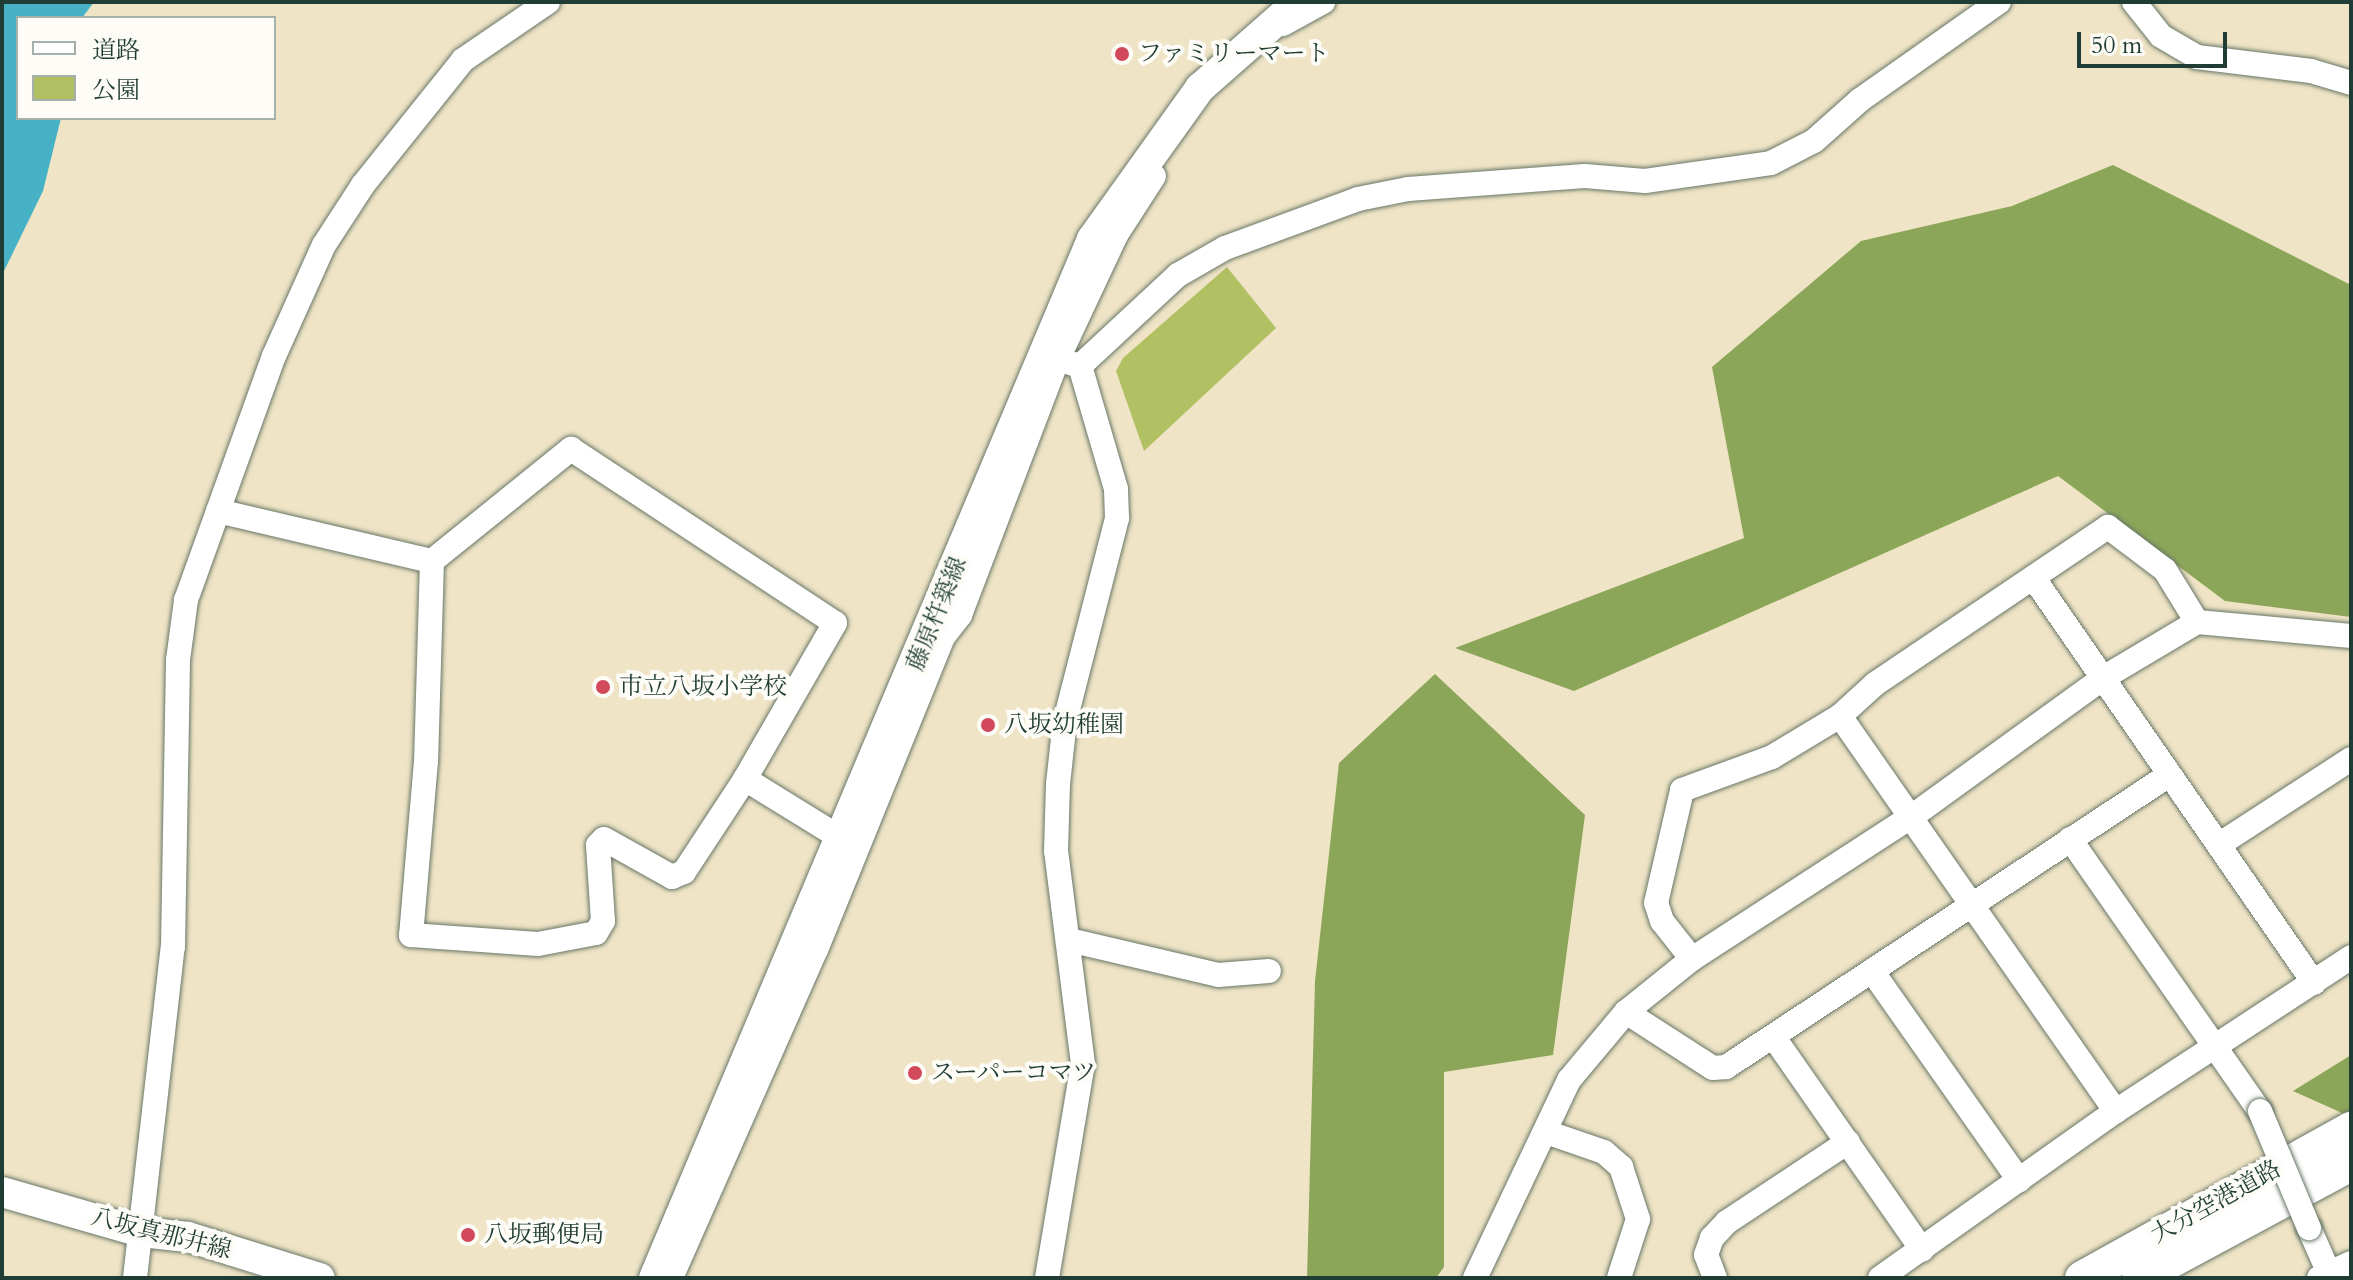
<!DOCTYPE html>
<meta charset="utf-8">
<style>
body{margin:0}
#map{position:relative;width:2353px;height:1280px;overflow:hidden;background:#efe4c6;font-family:Cardo,"Noto Serif JP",serif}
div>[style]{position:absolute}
.green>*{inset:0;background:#b1c063}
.forest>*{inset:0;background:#8ca659}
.water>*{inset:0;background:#47b2c5}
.roads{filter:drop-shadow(0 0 2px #687767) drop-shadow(0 0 2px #687767)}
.minor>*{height:24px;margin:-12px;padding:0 12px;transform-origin:12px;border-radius:12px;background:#fff}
.major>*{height:30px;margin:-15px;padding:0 15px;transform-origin:15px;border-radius:15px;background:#fff}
.highway>*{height:34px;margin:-17px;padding:0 17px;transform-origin:17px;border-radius:17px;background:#fff}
.bridges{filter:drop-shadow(0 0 2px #687767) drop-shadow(0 0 2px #687767)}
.minor-bridge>*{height:24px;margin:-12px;padding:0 12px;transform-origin:12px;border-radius:12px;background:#fff}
.dots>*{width:22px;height:22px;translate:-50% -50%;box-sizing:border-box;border:4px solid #fdfcf7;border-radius:50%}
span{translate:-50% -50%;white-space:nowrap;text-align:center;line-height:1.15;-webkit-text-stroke:8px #fdfcf7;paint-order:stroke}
.poi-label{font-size:24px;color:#1f3d34}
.left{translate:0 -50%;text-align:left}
.street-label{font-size:24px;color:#1f3d34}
.frame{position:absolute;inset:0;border:4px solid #1f3d34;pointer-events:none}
.legend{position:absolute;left:16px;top:16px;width:260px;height:104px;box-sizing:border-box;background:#fdfcf7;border:2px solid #a4b0a9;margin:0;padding:10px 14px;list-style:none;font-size:24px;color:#1f3d34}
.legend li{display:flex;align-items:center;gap:16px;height:40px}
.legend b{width:40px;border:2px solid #a4b0a9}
.scale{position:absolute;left:2077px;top:32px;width:150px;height:36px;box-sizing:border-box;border:4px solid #1f3d34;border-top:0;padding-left:10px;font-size:24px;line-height:28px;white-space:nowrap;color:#1f3d34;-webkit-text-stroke:6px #fdfcf7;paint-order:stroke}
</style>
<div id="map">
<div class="green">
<i style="clip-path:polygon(1227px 267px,1276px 328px,1144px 451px,1116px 371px,1123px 358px)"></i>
</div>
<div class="forest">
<i style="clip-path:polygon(2113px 165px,2351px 285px,2351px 617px,2225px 601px,2058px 476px,1574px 691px,1455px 648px,1744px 538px,1712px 367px,1861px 241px,2012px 206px)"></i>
<i style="clip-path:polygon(1435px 674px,1585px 815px,1553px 1055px,1444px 1072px,1444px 1267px,1436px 1278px,1307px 1278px,1315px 981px,1339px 763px)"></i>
<i style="clip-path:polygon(2351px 1055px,2351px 1117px,2293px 1091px)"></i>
</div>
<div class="water">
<i style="clip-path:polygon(2px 2px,94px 2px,82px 18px,18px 18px,18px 118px,61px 118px,43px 191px,4px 271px)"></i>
</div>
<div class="roads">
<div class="minor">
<i style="left:2134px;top:2px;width:43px;rotate:51.5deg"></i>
<i style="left:2161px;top:36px;width:42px;rotate:30.3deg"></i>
<i style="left:2197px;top:57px;width:115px;rotate:7deg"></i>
<i style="left:2311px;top:71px;width:42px;rotate:16.7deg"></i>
<i style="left:1283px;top:24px;width:46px;rotate:-28.8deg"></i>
<i style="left:1080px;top:366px;width:134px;rotate:-42.9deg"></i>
<i style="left:1178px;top:275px;width:54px;rotate:-29.9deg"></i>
<i style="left:1225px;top:248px;width:142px;rotate:-20.2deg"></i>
<i style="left:1358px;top:199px;width:51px;rotate:-11.3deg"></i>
<i style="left:1408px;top:189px;width:177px;rotate:-4.2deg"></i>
<i style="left:1585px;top:176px;width:60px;rotate:4.8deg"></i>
<i style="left:1645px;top:181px;width:127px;rotate:-8.1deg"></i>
<i style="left:1771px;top:163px;width:48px;rotate:-27.1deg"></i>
<i style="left:1814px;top:141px;width:62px;rotate:-41.7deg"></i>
<i style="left:1860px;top:100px;width:170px;rotate:-35.2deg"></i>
<i style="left:218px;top:511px;width:220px;rotate:13.2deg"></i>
<i style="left:432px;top:561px;width:200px;rotate:91.7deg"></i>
<i style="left:426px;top:761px;width:175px;rotate:94.9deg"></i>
<i style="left:411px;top:935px;width:127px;rotate:4.1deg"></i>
<i style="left:538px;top:944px;width:59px;rotate:-10.7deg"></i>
<i style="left:596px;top:933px;width:14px;rotate:-60deg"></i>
<i style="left:603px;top:921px;width:76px;rotate:-93.8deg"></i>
<i style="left:598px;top:845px;width:8px;rotate:-45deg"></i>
<i style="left:604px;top:839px;width:78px;rotate:29.2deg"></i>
<i style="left:672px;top:877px;width:13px;rotate:-23deg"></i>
<i style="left:684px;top:872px;width:111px;rotate:-56.7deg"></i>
<i style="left:432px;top:561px;width:179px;rotate:-38.9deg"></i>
<i style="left:571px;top:449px;width:316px;rotate:33.4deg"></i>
<i style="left:835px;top:623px;width:180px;rotate:120deg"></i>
<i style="left:745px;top:779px;width:114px;rotate:31.7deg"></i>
<i style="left:2035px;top:580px;width:490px;rotate:55.3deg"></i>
<i style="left:1840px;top:716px;width:482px;rotate:55.1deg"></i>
<i style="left:2070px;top:839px;width:332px;rotate:55.1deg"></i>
<i style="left:2220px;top:844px;width:156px;rotate:-33deg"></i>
<i style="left:1069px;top:940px;width:153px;rotate:13.2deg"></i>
<i style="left:1218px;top:975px;width:51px;rotate:-4.5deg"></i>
<i style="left:1692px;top:959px;width:48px;rotate:-128.3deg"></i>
<i style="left:1662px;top:921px;width:19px;rotate:-108deg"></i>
<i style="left:1656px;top:903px;width:116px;rotate:-77deg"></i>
<i style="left:1682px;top:790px;width:96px;rotate:-20.1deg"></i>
<i style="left:1772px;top:757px;width:79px;rotate:-31.1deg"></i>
<i style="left:1840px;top:716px;width:47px;rotate:-42.4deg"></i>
<i style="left:1875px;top:684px;width:281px;rotate:-34deg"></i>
<i style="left:2108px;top:527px;width:71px;rotate:37deg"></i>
<i style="left:2165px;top:570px;width:61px;rotate:58.4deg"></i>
<i style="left:1872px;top:971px;width:256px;rotate:54.9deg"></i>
<i style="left:1626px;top:1012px;width:103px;rotate:32.8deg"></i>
<i style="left:1713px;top:1068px;width:13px;rotate:-4deg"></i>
<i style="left:1726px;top:1067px;width:531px;rotate:-33.39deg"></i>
<i style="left:1775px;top:1039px;width:257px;rotate:55.1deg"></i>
<i style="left:1546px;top:1132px;width:61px;rotate:19deg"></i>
<i style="left:1604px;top:1152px;width:23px;rotate:41deg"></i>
<i style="left:1621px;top:1167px;width:55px;rotate:71.9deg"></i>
<i style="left:1638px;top:1219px;width:62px;rotate:107.9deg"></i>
<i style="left:2309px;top:1228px;width:49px;rotate:66deg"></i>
<i style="left:135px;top:1278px;width:333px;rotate:-83.5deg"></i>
<i style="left:173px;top:947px;width:287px;rotate:-89deg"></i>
<i style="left:178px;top:660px;width:61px;rotate:-82.4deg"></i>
<i style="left:186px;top:600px;width:259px;rotate:-70.2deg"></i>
<i style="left:274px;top:356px;width:122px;rotate:-65.8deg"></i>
<i style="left:324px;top:245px;width:72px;rotate:-57deg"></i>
<i style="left:363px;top:185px;width:160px;rotate:-51.3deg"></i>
<i style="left:463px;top:60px;width:103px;rotate:-34.3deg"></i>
<i style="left:671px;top:1278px;width:359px;rotate:-66.2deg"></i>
<i style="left:816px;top:950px;width:338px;rotate:-67.9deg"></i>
<i style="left:943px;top:637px;width:28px;rotate:-52deg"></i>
<i style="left:960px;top:615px;width:274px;rotate:-69.1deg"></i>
<i style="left:1058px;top:359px;width:137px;rotate:-64.9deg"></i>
<i style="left:1116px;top:235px;width:70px;rotate:-57.2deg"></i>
<i style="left:1047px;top:1278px;width:217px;rotate:-80.5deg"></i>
<i style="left:1083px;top:1064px;width:215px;rotate:-97.2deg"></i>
<i style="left:1056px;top:851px;width:67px;rotate:-88.3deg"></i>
<i style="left:1058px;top:784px;width:63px;rotate:-83.7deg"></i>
<i style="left:1065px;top:721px;width:210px;rotate:-75.6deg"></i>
<i style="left:1117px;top:518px;width:29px;rotate:-92deg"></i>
<i style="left:1116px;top:489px;width:128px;rotate:-106.3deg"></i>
<i style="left:1080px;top:366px;width:17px;rotate:-163deg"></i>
<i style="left:1475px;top:1278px;width:219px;rotate:-64.6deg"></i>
<i style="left:1569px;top:1080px;width:89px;rotate:-50deg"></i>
<i style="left:1626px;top:1012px;width:85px;rotate:-38.8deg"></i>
<i style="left:1692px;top:959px;width:265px;rotate:-33deg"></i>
<i style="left:1914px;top:815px;width:233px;rotate:-35.9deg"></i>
<i style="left:2103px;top:678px;width:109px;rotate:-30.8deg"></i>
<i style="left:2197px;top:622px;width:155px;rotate:5.2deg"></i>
<i style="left:1715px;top:1278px;width:25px;rotate:-111deg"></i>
<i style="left:1706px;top:1255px;width:18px;rotate:-71deg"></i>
<i style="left:1712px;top:1238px;width:22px;rotate:-47deg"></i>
<i style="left:1727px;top:1222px;width:145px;rotate:-33.5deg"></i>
<i style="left:1880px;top:1278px;width:289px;rotate:-35.3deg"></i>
<i style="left:2116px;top:1111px;width:281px;rotate:-33.2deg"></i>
<i style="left:2319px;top:1278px;width:35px;rotate:-25deg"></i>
</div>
<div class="major">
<i style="left:2px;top:1192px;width:145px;rotate:16.1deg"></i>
<i style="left:141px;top:1232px;width:47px;rotate:6.1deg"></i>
<i style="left:188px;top:1237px;width:138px;rotate:17.3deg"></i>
<i style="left:654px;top:1278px;width:1128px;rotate:-67.14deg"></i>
<i style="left:1092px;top:239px;width:186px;rotate:-54.4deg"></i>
<i style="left:1200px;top:88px;width:130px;rotate:-41.3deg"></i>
</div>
<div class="highway">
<i style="left:2082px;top:1278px;width:308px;rotate:-29deg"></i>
<i style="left:2139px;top:1278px;width:241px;rotate:-28.3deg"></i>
</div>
</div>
<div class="bridges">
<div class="minor-bridge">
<i style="left:2260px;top:1111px;width:127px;rotate:67.3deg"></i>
</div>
</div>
<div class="dots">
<i style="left:1122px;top:54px;background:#d1495b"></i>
<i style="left:603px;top:687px;background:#d1495b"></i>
<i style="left:988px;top:725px;background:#d1495b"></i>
<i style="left:915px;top:1073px;background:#d1495b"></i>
<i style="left:468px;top:1235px;background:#d1495b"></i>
</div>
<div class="poi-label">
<span class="left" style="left:1138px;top:54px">ファミリーマート</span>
<span class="left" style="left:619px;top:687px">市立八坂小学校</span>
<span class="left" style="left:1004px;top:725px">八坂幼稚園</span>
<span class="left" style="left:931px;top:1073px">スーパーコマツ</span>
<span class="left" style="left:484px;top:1235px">八坂郵便局</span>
</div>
<div class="street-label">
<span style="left:937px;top:614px;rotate:-68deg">藤原杵築線</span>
<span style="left:2216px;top:1202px;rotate:-29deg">大分空港道路</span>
<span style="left:161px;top:1234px;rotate:14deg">八坂真那井線</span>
</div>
<div class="frame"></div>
<ul class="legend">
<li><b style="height:10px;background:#fff"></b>道路</li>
<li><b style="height:22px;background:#b1c063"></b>公園</li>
</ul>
<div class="scale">50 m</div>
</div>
